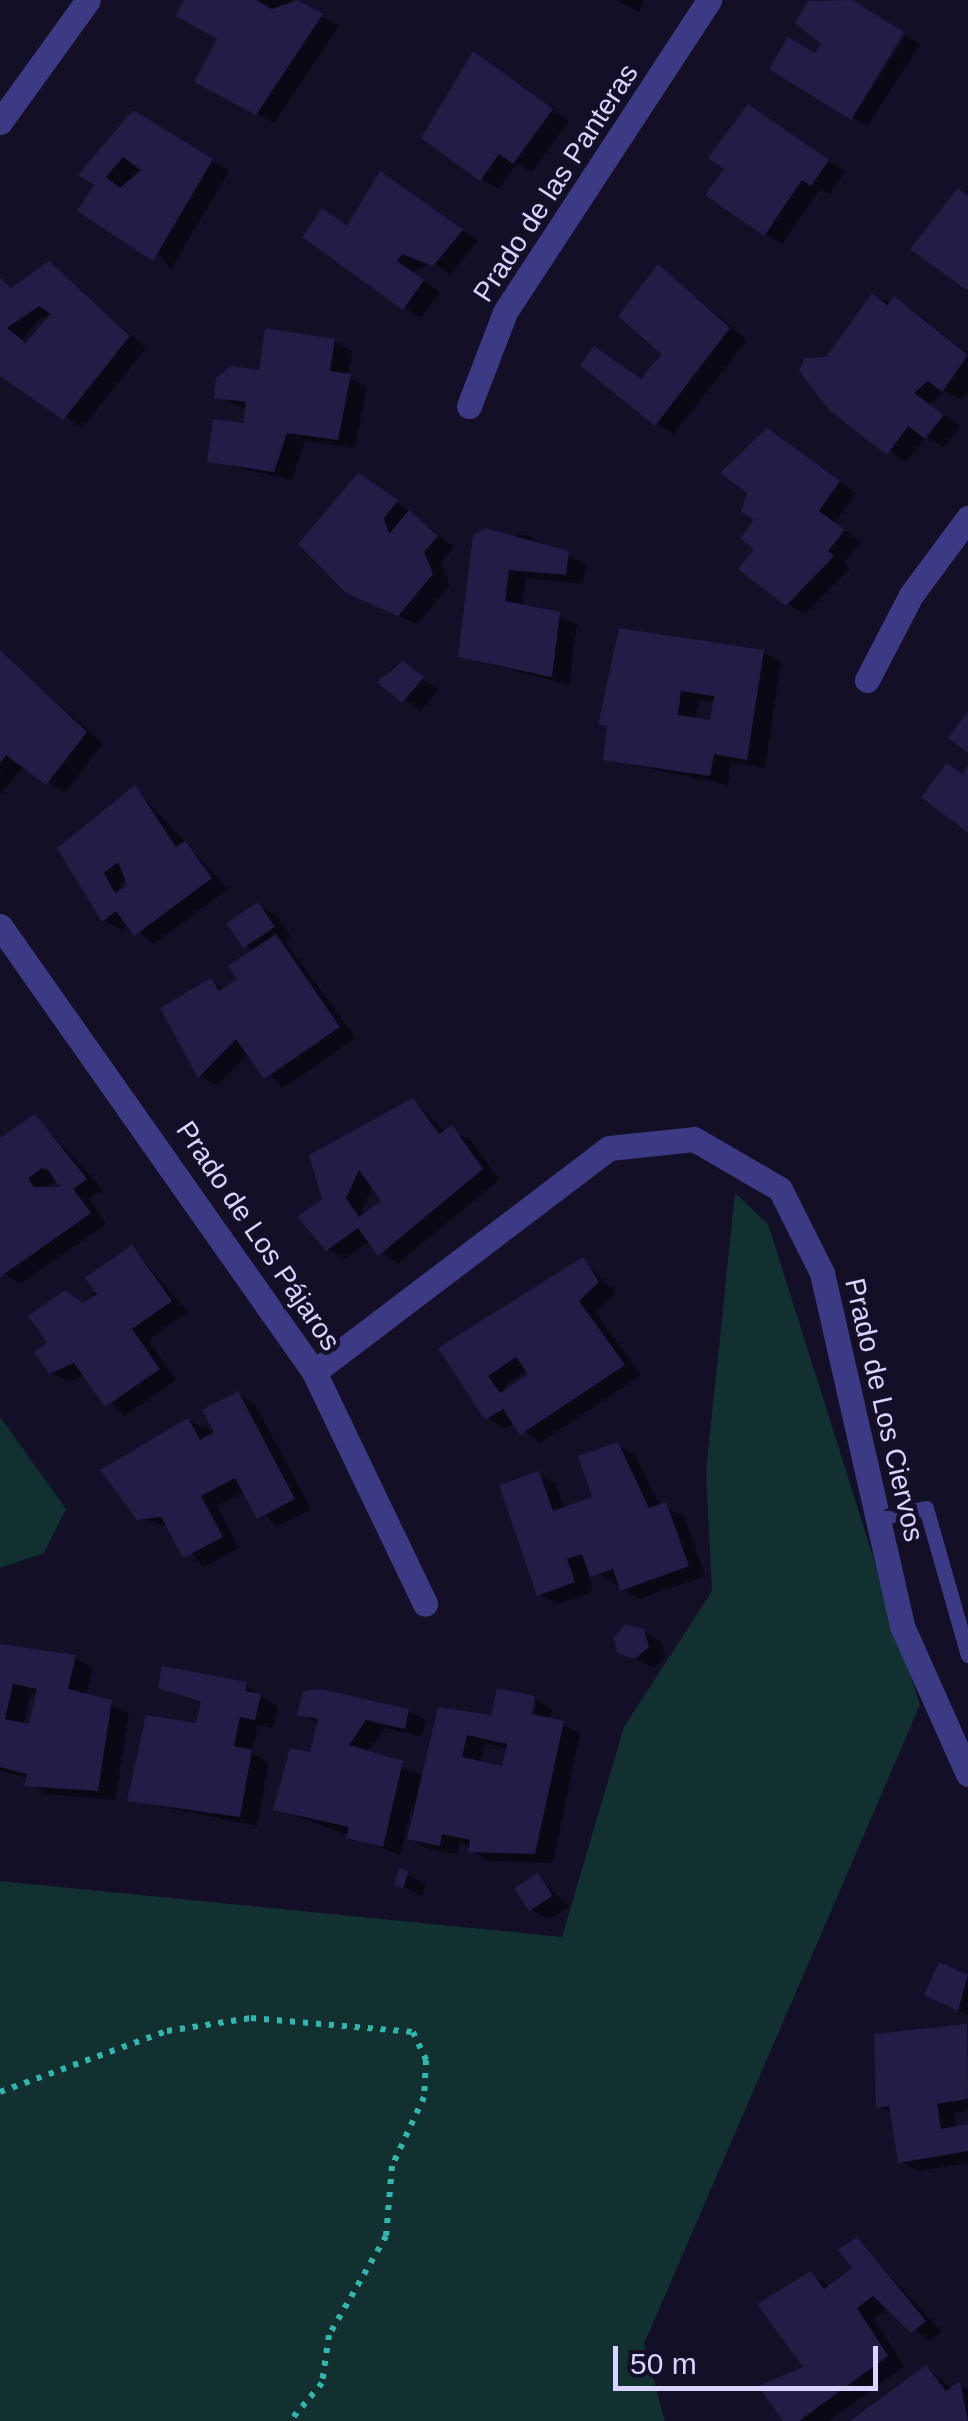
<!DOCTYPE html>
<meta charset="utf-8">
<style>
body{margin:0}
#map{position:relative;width:968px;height:2421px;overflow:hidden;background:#130f26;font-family:Helvetica,sans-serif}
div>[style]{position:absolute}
.green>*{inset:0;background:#12302f}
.shadow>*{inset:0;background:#0007;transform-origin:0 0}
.building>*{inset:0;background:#241b47;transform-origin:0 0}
.path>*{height:6px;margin-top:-3px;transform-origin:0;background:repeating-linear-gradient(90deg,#2fb8b0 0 5px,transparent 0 13px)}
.lane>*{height:15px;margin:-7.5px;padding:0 7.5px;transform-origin:7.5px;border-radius:7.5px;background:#3d3a85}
.street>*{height:25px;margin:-12.5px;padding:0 12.5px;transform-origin:12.5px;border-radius:12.5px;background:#3d3a85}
span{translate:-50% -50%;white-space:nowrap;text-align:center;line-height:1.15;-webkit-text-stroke:9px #130f26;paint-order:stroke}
.street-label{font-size:28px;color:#d9d4ff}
.scale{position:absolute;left:613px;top:2346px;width:265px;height:45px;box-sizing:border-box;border:5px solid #d9d4ff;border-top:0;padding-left:12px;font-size:30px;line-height:35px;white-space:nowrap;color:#d9d4ff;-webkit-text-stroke:8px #130f26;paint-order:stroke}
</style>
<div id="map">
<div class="green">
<i style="clip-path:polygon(735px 1193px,768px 1224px,920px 1705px,644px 2344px,665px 2421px,0 2421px,0 1881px,562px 1937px,624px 1727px,712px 1591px,706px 1472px)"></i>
<i style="clip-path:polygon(0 1417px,66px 1509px,44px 1553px,0 1568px)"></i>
</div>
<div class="shadow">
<i style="clip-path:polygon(187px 0,292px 0,339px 26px,274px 123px,214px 91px,220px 38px)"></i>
<i style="clip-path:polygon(616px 0,644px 0,639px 12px)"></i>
<i style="left:906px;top:35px;width:17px;height:98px;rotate:33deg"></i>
<i style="clip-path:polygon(474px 54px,569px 121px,532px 172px,517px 163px,499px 189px,481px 179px,457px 76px)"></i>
<i style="clip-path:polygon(133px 114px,229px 171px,171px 269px,97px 184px)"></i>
<i style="clip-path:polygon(766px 118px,845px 172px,830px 194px,820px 189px,782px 244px,765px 234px)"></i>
<i style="clip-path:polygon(381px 174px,478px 241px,451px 274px,432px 263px,411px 272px,440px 292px,421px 318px,404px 308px,349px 228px)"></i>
<i style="clip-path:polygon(evenodd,49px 264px,146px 348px,82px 428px,0 371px,0 280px,14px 289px,49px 264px,41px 317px,49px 319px,29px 344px,23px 339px,41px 317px)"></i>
<i style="clip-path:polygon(659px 267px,747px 340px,674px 434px,656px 423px,643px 381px,661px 351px)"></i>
<i style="clip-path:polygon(873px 296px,912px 309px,968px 354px,968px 392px,961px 400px,945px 391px,930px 405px,960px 426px,944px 447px,926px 436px,906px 463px,807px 382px,804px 365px,828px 359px)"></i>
<i style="clip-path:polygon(334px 341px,352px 352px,348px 377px,367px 387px,355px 448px,305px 441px,292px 480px,210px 461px,245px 426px,247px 409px,217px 396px)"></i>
<i style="clip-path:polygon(785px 441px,856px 493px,835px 523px,861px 542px,844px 563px,850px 568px,805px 614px,787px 604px,758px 549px)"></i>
<i style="clip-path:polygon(376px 486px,454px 547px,441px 563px,450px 585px,417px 624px,367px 602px)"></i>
<i style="clip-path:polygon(526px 535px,586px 564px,583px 584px,526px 578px,522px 607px,577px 624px,569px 685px,460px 656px,475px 538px)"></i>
<i style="clip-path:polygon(evenodd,763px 652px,781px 662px,765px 768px,731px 762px,728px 785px,605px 759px,610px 728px,601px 723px,763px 652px,699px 700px,716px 702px,712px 722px,696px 720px,699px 700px)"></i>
<i style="clip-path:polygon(2px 654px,103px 743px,65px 793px,24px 765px,0 795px)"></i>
<i style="clip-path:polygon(394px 665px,439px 689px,421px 711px,380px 682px)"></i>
<i style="clip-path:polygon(evenodd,135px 788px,228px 889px,154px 944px,129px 924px,121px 930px,104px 920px,61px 848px,135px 788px,127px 878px,130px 886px,123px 890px,120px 884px,127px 878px)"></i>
<i style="clip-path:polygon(258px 905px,276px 915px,291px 937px,285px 942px,356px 1038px,283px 1088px,249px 1054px,217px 1086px,200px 1076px,211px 981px,226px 990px,241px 979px,255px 951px,246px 946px)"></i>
<i style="clip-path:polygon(evenodd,413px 1101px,446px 1132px,469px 1138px,499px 1180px,397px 1264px,370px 1241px,345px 1259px,327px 1249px,325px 1200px,413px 1101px,373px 1186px,384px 1202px,366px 1215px,362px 1210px,373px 1186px)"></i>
<i style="clip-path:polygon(evenodd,35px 1117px,103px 1189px,89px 1199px,106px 1224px,20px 1284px,0 1271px,0 1139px,35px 1117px,56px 1180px,64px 1188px,43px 1189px,56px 1180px)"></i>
<i style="clip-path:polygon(132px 1248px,188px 1312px,148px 1340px,176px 1380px,124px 1416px,85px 1375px,69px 1382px,51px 1372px,85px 1305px)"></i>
<i style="clip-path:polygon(evenodd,582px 1260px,616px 1293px,595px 1312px,641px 1375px,540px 1443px,515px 1422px,505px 1429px,487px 1418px,441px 1349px,582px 1260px,528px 1370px,531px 1375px,507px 1391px,504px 1386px,528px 1370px)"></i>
<i style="clip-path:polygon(238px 1394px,255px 1404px,311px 1509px,276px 1527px,245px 1491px,217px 1506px,239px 1548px,203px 1567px,169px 1527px,138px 1518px,188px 1421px,217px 1433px)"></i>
<i style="clip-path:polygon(618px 1445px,635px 1455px,660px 1507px,684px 1515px,705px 1576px,639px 1599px,589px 1567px,592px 1592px,557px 1604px,539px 1594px,539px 1474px,556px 1484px,565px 1509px,596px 1499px)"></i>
<i style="clip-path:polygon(643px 1631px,661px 1642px,665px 1657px,654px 1668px,620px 1652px)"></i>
<i style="clip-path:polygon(evenodd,0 1646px,75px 1658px,93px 1668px,86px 1696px,129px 1713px,115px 1800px,44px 1794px,28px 1778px,0 1771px,0 1646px,31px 1692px,38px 1694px,31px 1727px,23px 1726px,31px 1692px)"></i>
<i style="clip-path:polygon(246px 1685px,278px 1707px,273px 1728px,258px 1725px,252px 1753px,269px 1763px,257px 1826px,130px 1800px,198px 1726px,203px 1705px,160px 1687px)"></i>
<i style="clip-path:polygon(evenodd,534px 1699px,552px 1709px,550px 1720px,580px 1733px,553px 1863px,488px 1861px,460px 1842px,457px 1854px,427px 1848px,410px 1838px,413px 1802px,400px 1855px,276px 1808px,312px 1755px,319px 1724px,300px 1713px,408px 1711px,426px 1721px,422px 1737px,385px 1728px,367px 1753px,424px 1776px,440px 1710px,493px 1718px,534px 1699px,532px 1701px,537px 1701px,532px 1727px,527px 1726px,532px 1701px,534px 1699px,485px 1743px,508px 1749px,504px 1769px,480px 1764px,485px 1743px)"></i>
<i style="clip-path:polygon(401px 1871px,426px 1884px,422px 1896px,397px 1884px)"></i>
<i style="clip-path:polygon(538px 1876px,569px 1907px,548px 1919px,531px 1909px)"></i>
<i style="clip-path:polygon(940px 1965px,968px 1978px,968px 2015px,944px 2004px)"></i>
<i style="clip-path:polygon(966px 2027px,968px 2111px,954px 2113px,956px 2129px,968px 2127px,968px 2163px,918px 2171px,901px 2161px,893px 2114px,878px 2106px)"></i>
<i style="clip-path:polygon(857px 2240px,942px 2332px,930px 2341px,888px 2308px,874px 2319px,904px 2366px,829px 2421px,786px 2421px,807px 2368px,811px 2274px,831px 2287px,855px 2269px)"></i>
<i style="clip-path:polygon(927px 2368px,952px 2389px,968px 2388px,968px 2421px,855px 2421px)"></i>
</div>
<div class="building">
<i style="clip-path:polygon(184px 0,256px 0,272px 9px,297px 0,323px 14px,256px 115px,194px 82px,217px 39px,175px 16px)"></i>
<i style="clip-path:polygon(852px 0,904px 32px,851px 120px,769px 69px,788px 37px,815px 53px,821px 44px,795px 23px,808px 1px)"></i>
<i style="clip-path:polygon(473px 51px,553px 109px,513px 164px,499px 154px,480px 181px,421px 138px)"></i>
<i style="clip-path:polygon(748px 104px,829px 160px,811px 186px,802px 180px,764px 236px,705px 195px,724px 169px,708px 158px)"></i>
<i style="clip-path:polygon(evenodd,133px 110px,213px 159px,153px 261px,77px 211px,94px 185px,78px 175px,133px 110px,123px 157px,141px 170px,120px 188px,106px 177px,123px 157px)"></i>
<i style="clip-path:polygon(380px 171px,463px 230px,433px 266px,402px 254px,397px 261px,424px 280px,403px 310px,302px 237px,322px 208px,347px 226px)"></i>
<i style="clip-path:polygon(958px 188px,968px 196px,968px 291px,910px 249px)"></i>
<i style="clip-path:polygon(evenodd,49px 261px,130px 336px,63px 420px,0 376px,0 278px,11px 288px,49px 261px,39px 306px,50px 314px,26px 343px,7px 328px,39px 306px)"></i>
<i style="clip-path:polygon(658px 264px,730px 328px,655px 426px,580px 365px,594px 346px,641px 379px,661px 354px,618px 316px)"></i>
<i style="clip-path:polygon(872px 293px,887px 305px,894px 296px,968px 355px,942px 392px,928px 381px,914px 393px,944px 415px,925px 439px,908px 426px,887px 455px,830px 411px,799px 371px,805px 358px,826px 357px)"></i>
<i style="clip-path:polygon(265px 328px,335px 339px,330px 371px,351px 374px,338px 440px,287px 433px,274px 472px,207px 462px,213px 419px,243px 423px,246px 402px,214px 398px,216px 378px,231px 366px,259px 370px)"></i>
<i style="clip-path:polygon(767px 428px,840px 481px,819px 511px,845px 530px,828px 551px,834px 556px,786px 606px,738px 569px,754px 549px,740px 539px,754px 520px,741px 512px,747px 493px,720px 473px)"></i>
<i style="clip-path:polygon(358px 473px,398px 500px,384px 518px,389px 534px,409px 510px,438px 536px,424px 552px,433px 574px,398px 616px,346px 593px,298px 544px)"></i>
<i style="clip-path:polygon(485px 528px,569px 551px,566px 575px,509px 570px,505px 601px,560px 612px,552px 677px,458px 657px,473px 535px)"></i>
<i style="clip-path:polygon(evenodd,619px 628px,764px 650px,747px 760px,714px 754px,710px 776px,603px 760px,607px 726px,598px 725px,619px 628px,681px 691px,714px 696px,710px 720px,678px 715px,681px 691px)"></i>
<i style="clip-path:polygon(0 650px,87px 732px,46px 785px,6px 755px,0 763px)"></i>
<i style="clip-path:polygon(403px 661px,424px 677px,402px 703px,377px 682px)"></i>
<i style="clip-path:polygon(968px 711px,968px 753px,948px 738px)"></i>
<i style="clip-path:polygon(947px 763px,963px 775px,968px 764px,968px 833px,921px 797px)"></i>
<i style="clip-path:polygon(evenodd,135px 785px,176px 847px,185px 841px,212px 878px,134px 936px,116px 911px,102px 922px,57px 848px,135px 785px,118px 862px,127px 885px,115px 893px,104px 873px,118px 862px)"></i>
<i style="left:258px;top:902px;width:30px;height:38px;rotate:56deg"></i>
<i style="clip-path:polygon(276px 934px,340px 1027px,264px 1079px,236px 1039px,198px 1078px,160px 1008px,211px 978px,219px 991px,237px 979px,228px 966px)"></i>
<i style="clip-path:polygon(evenodd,413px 1098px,439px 1134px,452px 1125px,483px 1169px,378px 1256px,358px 1228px,326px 1251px,297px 1217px,322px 1199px,309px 1155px,413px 1098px,359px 1170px,381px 1201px,359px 1217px,346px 1198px,359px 1170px)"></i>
<i style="clip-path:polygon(evenodd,35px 1114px,87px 1179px,73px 1189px,91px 1213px,0 1277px,0 1138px,35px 1114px,42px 1168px,48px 1170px,60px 1187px,34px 1187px,28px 1178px,42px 1168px)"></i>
<i style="clip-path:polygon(132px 1245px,172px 1301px,132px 1329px,160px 1369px,105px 1407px,74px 1363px,49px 1374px,34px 1352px,47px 1342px,28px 1316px,65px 1290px,83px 1303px,97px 1294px,85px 1278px)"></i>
<i style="clip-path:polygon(evenodd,583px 1257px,599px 1282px,579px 1301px,625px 1365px,520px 1435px,503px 1409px,485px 1420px,438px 1348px,583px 1257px,516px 1357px,528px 1374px,500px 1393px,488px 1376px,516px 1357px)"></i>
<i style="clip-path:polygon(238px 1391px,295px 1499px,257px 1519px,235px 1478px,201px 1496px,223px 1537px,183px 1558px,161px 1517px,137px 1520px,100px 1470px,188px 1418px,200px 1440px,214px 1432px,202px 1410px)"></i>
<i style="clip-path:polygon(618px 1442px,649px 1508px,666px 1502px,689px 1566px,620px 1591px,613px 1569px,590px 1577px,582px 1554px,567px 1559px,575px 1582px,537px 1596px,499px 1485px,539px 1471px,553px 1511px,592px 1497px,578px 1456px)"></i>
<i style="clip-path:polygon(626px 1624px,644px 1629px,649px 1647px,635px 1659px,617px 1653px,614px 1637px)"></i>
<i style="clip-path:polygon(evenodd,0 1644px,76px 1655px,68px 1689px,112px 1700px,98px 1791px,24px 1786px,27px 1774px,0 1767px,0 1644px,13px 1684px,37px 1689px,29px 1724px,5px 1719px,13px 1684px)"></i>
<i style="clip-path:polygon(162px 1666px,247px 1682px,246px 1691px,261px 1694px,255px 1720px,240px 1717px,234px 1746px,252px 1750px,240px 1817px,127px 1801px,146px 1715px,196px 1723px,201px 1702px,158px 1688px)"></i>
<i style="clip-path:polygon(evenodd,497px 1688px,535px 1696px,532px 1714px,564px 1721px,535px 1854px,468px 1852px,470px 1840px,442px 1834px,440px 1846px,407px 1839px,438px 1707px,491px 1715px,497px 1688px,467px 1735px,507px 1744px,502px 1766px,462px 1757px,467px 1735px)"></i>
<i style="clip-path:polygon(321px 1689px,409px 1709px,405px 1729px,366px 1720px,349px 1745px,403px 1761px,383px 1847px,346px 1838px,349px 1827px,273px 1810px,290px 1748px,310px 1752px,318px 1719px,297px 1715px,303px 1691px)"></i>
<i style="left:399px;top:1868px;width:10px;height:18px;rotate:17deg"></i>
<i style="left:538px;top:1873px;width:27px;height:28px;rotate:57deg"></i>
<i style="clip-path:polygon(939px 1962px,968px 1975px,958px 2011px,924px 1995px)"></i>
<i style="clip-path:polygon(967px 2024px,968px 2099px,937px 2104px,941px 2129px,968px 2124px,968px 2151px,898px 2163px,889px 2106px,876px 2108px,874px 2034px)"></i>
<i style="clip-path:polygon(857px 2237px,926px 2321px,911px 2333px,873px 2296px,857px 2308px,888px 2356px,799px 2421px,783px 2421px,758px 2386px,803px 2367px,757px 2304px,811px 2271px,824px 2289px,852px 2268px,838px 2250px)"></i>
<i style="clip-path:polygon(926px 2365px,946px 2391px,960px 2381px,968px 2421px,850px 2421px)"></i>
</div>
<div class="path">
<i style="left:0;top:2092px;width:178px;rotate:-20.1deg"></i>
<i style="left:167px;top:2031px;width:85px;rotate:-8.8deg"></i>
<i style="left:251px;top:2018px;width:163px;rotate:4.9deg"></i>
<i style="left:413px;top:2032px;width:31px;rotate:65deg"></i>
<i style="left:426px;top:2060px;width:37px;rotate:93deg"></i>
<i style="left:424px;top:2097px;width:76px;rotate:114.9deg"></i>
<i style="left:392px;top:2166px;width:70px;rotate:94.9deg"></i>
<i style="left:386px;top:2236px;width:114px;rotate:119.9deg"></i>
<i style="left:329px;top:2335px;width:49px;rotate:98.3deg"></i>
<i style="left:322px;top:2383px;width:50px;rotate:130.1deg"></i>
</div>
<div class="lane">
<i style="left:878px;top:1518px;width:49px;rotate:-11.8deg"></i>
<i style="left:926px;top:1508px;width:153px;rotate:74.1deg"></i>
</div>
<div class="street">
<i style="left:0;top:122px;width:150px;rotate:-54.2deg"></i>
<i style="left:469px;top:406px;width:101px;rotate:-69deg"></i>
<i style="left:505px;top:312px;width:373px;rotate:-56.8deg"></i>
<i style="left:867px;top:680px;width:96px;rotate:-62.6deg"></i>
<i style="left:911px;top:595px;width:96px;rotate:-53.5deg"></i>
<i style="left:0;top:926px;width:545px;rotate:54.85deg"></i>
<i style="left:314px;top:1372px;width:257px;rotate:64.4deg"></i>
<i style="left:314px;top:1372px;width:370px;rotate:-37.2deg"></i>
<i style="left:609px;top:1148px;width:85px;rotate:-6deg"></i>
<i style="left:694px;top:1139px;width:99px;rotate:30.2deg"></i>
<i style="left:780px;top:1189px;width:94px;rotate:63.4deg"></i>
<i style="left:822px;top:1273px;width:362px;rotate:77.2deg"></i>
<i style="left:902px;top:1626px;width:162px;rotate:66deg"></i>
</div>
<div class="street-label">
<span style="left:556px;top:183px;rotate:-57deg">Prado de las Panteras</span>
<span style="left:258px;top:1236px;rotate:56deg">Prado de Los Pájaros</span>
<span style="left:884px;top:1410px;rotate:77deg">Prado de Los Ciervos</span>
</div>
<div class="scale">50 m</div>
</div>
